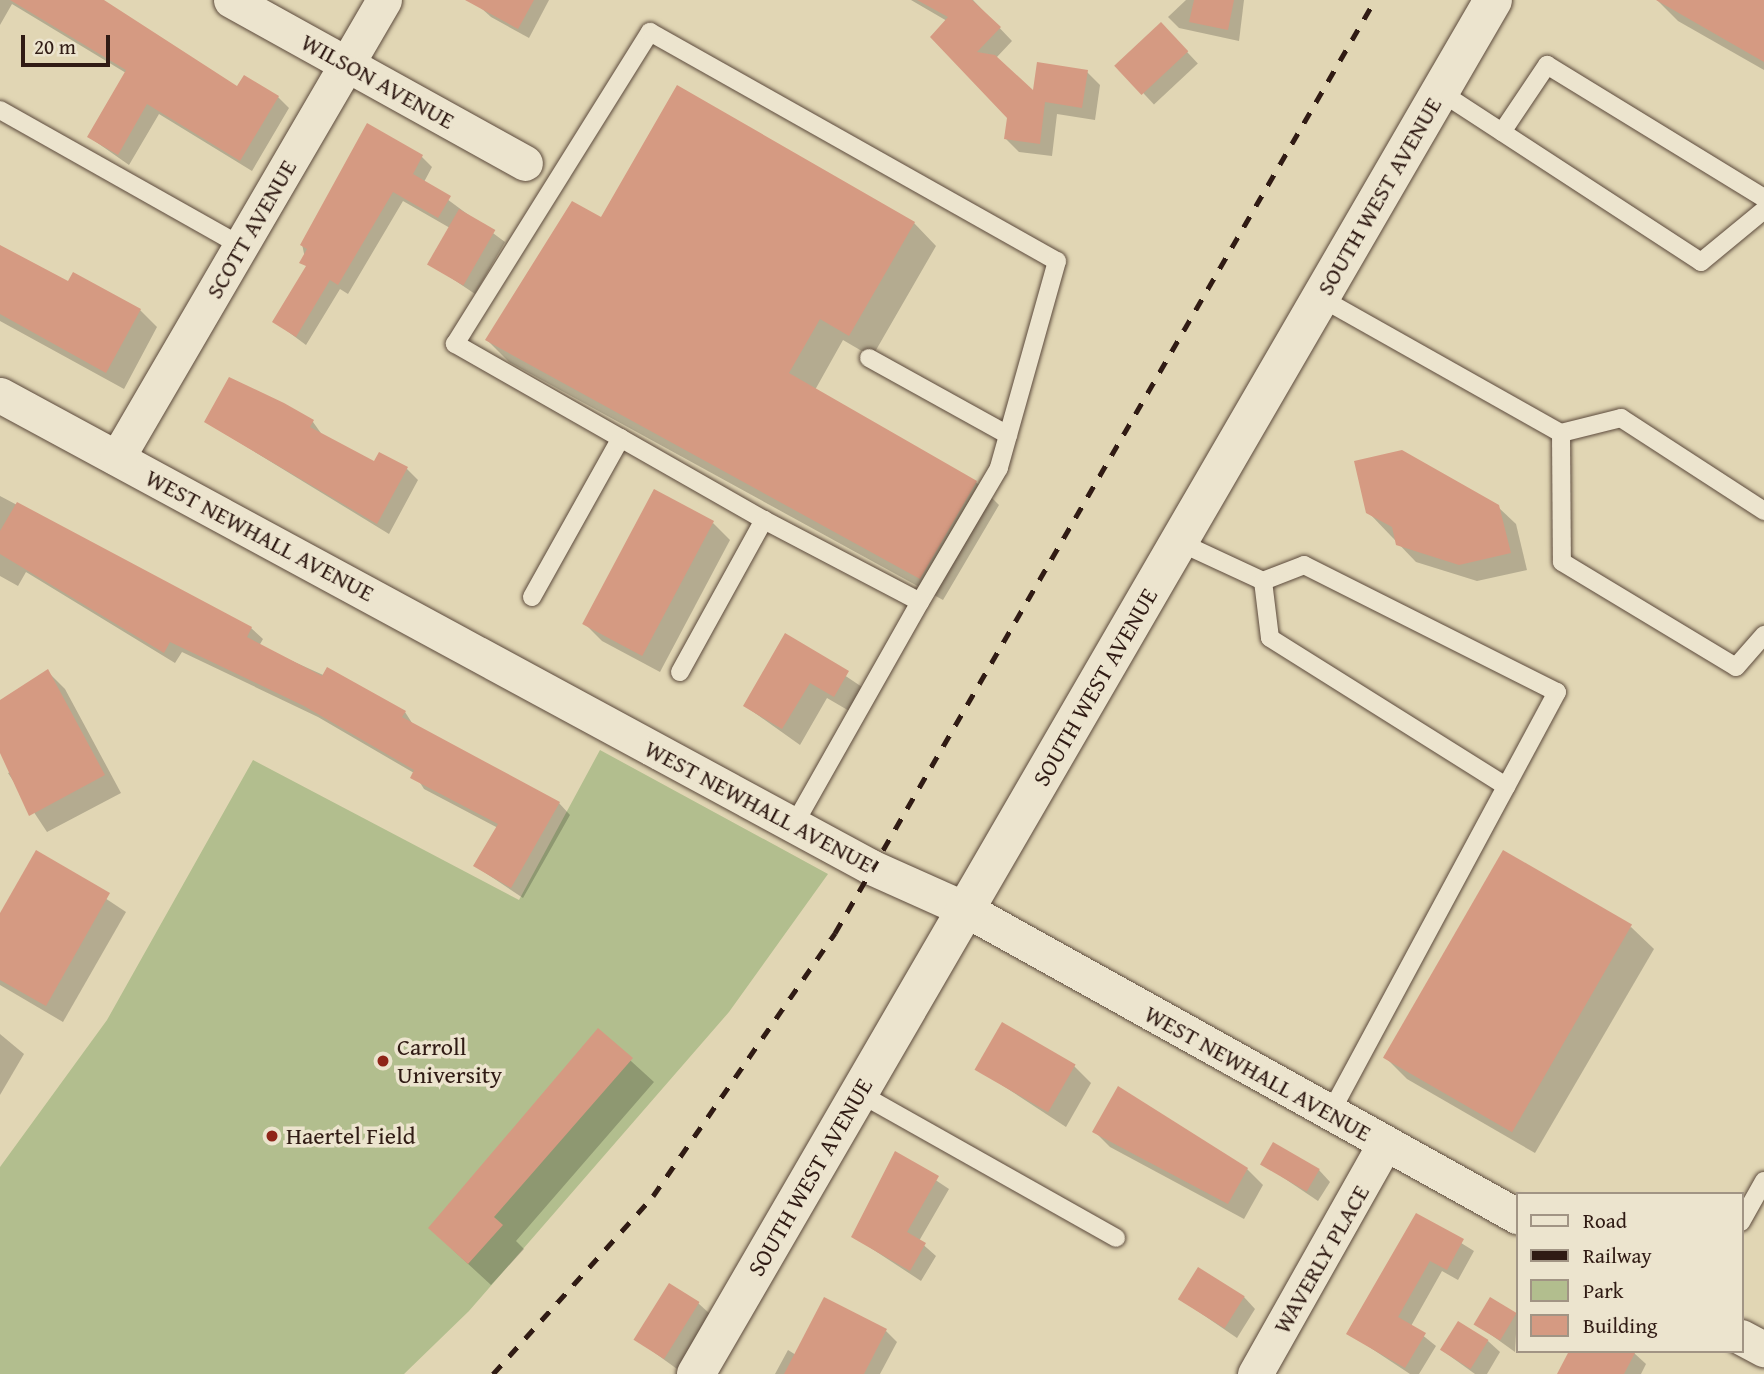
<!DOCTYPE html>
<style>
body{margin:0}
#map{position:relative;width:1764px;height:1374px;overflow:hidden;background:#e1d6b4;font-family:"Gentium Book Plus",serif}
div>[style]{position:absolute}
.green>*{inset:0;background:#b2be8e}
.shadow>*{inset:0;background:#0003;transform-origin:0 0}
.building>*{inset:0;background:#d59a82;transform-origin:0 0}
.roads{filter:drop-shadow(0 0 2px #5c4a3c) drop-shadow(0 0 2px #5c4a3c)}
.lane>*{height:18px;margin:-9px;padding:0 9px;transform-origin:9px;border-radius:9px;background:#ece4ce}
.street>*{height:35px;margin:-17.5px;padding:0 17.5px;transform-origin:17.5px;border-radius:17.5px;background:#ece4ce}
.secondary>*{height:38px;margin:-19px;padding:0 19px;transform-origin:19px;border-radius:19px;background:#ece4ce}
.rail>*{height:5px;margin-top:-2.5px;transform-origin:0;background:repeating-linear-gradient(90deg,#301b14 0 12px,transparent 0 24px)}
.dots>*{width:19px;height:19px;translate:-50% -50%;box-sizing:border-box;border:4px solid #ece4ce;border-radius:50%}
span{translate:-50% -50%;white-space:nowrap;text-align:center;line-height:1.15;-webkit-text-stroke:7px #ece4ce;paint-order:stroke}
.street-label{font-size:24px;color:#301b14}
.poi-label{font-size:24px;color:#301b14}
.left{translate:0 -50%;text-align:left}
.legend{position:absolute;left:1516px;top:1192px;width:228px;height:161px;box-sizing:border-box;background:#ece4ce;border:2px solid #a19484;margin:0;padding:9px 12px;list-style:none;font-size:21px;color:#301b14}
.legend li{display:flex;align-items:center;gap:14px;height:35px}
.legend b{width:35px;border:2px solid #a19484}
.scale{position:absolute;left:21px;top:35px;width:89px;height:32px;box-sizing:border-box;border:4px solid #301b14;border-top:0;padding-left:9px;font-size:21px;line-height:24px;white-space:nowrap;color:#301b14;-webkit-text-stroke:5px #ece4ce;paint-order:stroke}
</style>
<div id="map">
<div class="green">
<i style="clip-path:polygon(600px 750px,828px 874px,729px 1012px,469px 1311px,404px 1374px,0 1374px,0 1167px,107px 1020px,253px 760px,519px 900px)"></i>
</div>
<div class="shadow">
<i style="clip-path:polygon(0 0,100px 0,237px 89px,278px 97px,289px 108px,252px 171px,159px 114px,129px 165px,89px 137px,126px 73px,12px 4px,0 25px)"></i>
<i style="clip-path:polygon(484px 0,549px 0,529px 38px,491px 17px,480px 7px)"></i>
<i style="clip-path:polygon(911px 0,973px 0,1012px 41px,996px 58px,1034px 94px,1087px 72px,1100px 85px,1095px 120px,1057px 114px,1052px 156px,1019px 152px,1006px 139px,1008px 117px,947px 21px)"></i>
<i style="clip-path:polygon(1186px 0,1244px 0,1239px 41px,1179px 28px,1168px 17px)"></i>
<i style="clip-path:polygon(1657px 0,1764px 0,1764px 70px,1678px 21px)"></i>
<i style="left:1161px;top:24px;width:54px;height:60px;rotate:47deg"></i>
<i style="clip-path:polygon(368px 125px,422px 157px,432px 167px,424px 182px,505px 242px,475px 294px,429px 263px,450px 228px,403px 201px,348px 294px,340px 289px,306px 345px,275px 322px,307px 268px,302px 244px)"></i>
<i style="clip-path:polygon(601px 220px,914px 223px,936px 246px,872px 357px,843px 340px,815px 390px,976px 482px,999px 505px,943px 600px,509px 362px,487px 340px)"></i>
<i style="clip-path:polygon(0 247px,68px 284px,73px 274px,140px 310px,157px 327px,124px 389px,0 321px)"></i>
<i style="clip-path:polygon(283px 404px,313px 422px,323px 436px,375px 463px,407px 469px,418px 480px,389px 534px,206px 422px)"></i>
<i style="clip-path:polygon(0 496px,251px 628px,263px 639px,259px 646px,405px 712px,414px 726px,559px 803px,570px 815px,523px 898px,475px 866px,498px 828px,424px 789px,414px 773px,318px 717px,182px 652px,175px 663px,26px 572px,18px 586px,0 576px)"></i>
<i style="clip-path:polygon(1498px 507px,1516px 524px,1527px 570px,1477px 581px,1416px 562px,1368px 512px)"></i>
<i style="clip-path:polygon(713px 523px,730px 540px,660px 672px,602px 641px,585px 624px)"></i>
<i style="clip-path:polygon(786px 636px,865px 689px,851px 712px,827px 698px,800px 745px,745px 706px)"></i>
<i style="clip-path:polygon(48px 672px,65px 689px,121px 793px,47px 832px,8px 773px,13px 771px,0 749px,0 702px)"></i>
<i style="clip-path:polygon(37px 853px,126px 912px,63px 1022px,0 985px,0 915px)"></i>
<i style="clip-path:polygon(1631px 927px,1654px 949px,1535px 1153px,1407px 1079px,1384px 1056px)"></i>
<i style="clip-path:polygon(598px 1031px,654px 1082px,516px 1241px,524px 1249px,491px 1285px,453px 1250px)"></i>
<i style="clip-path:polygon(0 1034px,24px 1054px,0 1095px)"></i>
<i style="clip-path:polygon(1074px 1066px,1091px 1083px,1066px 1127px,976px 1068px)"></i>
<i style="clip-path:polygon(1094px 1131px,1247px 1169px,1263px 1185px,1244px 1219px,1110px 1147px)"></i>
<i style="clip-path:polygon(895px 1153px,949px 1189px,919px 1241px,936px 1256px,921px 1281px,854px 1237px)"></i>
<i style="clip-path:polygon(1263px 1164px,1319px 1170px,1330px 1182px,1318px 1201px)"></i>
<i style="clip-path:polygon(1416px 1215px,1474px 1251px,1458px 1280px,1442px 1271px,1411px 1326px,1436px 1346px,1419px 1374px,1410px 1374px,1348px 1333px)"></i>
<i style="clip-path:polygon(1244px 1297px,1255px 1309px,1237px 1338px,1180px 1299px)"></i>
<i style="clip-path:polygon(1491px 1299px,1517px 1315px,1515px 1352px,1476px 1324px)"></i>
<i style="clip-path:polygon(698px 1303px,710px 1314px,677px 1369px,637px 1340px)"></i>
<i style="clip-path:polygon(886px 1331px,897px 1342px,880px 1374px,775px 1374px,788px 1350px,796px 1355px)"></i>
<i style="clip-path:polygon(1488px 1341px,1500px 1352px,1487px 1374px,1475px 1374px,1443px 1351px)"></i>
<i style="clip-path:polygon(1634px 1353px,1646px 1364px,1641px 1374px,1560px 1374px)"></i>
</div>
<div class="building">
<i style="clip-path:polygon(10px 0,104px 0,237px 86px,244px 75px,279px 96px,240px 161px,147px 104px,118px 155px,87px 137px,126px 70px)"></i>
<i style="clip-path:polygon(465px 0,534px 0,518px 29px)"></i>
<i style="clip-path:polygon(917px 0,972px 0,1001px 27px,977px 52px,995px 55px,1033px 90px,1037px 62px,1088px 70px,1082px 108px,1045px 102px,1040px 144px,1004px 139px,1007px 118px,930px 37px,948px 17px)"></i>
<i style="clip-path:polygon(1194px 0,1234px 0,1228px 30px,1189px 22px)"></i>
<i style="clip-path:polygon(1656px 0,1764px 0,1764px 62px)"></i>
<i style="left:1161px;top:22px;width:40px;height:64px;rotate:47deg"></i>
<i style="clip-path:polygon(677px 85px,915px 222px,849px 336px,820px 319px,789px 373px,977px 481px,920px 579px,485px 340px,572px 201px,601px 217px)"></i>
<i style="clip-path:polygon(367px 123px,423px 155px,413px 174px,451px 196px,438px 218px,393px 192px,338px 285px,330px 280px,296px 337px,272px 322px,306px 266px,299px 263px,307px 249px,300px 245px)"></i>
<i style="left:459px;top:209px;width:42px;height:64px;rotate:30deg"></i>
<i style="clip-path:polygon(0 245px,68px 281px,73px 272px,141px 309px,106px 373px,0 314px)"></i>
<i style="clip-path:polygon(229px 377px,284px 403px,314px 420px,310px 427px,374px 461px,379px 452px,408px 467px,377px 524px,204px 422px)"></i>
<i style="clip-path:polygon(1402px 450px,1499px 505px,1511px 553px,1459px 565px,1396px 545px,1392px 527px,1366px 513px,1354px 461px)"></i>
<i style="left:654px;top:489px;width:68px;height:153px;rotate:28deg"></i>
<i style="clip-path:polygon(17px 502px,252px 627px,247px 637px,322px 676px,327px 667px,406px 711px,402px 717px,560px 802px,511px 888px,473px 866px,498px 824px,410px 778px,414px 770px,304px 706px,170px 642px,164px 653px,0 554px,0 531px)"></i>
<i style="clip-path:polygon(785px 633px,849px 671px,834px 697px,810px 683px,782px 729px,743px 706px)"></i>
<i style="clip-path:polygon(48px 669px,105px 775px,29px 816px,0 753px,0 700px)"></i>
<i style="clip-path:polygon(36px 850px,110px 893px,46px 1006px,0 980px,0 913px)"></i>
<i style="left:1503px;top:850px;width:149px;height:240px;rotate:30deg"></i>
<i style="left:1002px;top:1022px;width:85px;height:55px;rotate:30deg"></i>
<i style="clip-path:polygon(598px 1028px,633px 1058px,494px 1217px,503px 1225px,468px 1264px,428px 1228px)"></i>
<i style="clip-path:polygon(1118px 1086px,1248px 1168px,1228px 1204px,1092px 1132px)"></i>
<i style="left:1273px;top:1142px;width:54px;height:26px;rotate:30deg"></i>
<i style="clip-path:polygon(895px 1151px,939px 1176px,907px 1232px,926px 1243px,910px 1271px,851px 1237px)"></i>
<i style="clip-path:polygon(1416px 1213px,1464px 1239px,1447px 1270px,1430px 1261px,1398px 1317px,1426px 1333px,1405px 1368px,1346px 1334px)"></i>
<i style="left:1198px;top:1267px;width:55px;height:38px;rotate:32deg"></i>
<i style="left:669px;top:1283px;width:36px;height:67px;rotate:32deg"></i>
<i style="clip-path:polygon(824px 1297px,887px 1329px,864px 1374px,784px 1374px)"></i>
<i style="left:1490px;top:1297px;width:31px;height:32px;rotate:31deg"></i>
<i style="left:1458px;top:1321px;width:36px;height:34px;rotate:32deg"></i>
<i style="clip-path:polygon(1569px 1351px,1636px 1351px,1624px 1374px,1557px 1374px)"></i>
</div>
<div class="roads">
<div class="lane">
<i style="left:1439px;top:91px;width:313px;rotate:33.1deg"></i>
<i style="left:1701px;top:262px;width:82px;rotate:-39.5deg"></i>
<i style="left:0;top:110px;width:277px;rotate:29.4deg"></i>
<i style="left:1502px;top:132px;width:81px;rotate:-56.1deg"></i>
<i style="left:1547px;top:65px;width:255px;rotate:31.5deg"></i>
<i style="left:1321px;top:298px;width:275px;rotate:29.4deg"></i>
<i style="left:1561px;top:433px;width:62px;rotate:-14deg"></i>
<i style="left:1621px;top:418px;width:171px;rotate:33deg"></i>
<i style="left:869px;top:358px;width:159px;rotate:29deg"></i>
<i style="left:1561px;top:433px;width:129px;rotate:89.6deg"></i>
<i style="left:1562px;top:562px;width:203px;rotate:31.1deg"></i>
<i style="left:1736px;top:667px;width:43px;rotate:-48.8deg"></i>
<i style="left:764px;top:520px;width:356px;rotate:-150.3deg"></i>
<i style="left:455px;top:344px;width:368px;rotate:-58deg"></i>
<i style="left:650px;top:32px;width:467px;rotate:29.4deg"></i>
<i style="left:1057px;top:261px;width:215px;rotate:105.7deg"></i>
<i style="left:999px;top:468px;width:156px;rotate:120.5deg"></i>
<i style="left:1179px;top:542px;width:93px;rotate:24.9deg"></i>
<i style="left:1263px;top:581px;width:44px;rotate:-21.3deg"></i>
<i style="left:1304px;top:565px;width:283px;rotate:26.7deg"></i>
<i style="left:1557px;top:692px;width:478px;rotate:118.3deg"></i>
<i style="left:1263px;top:581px;width:57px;rotate:83deg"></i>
<i style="left:1270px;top:638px;width:279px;rotate:32.1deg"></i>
<i style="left:532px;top:597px;width:182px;rotate:-60.8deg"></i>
<i style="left:680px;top:672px;width:174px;rotate:-61.1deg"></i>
<i style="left:764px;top:520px;width:176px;rotate:27.7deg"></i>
<i style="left:920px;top:602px;width:256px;rotate:119.5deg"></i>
<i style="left:859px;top:1093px;width:295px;rotate:29.4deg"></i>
<i style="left:1741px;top:1222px;width:47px;rotate:-60.7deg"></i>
</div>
<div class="street">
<i style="left:231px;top:0;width:336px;rotate:29deg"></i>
<i style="left:0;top:395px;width:991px;rotate:28.45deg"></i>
<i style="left:871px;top:867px;width:103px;rotate:24.1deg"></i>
<i style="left:965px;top:909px;width:632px;rotate:29.08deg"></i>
<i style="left:117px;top:458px;width:530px;rotate:-59.76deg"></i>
<i style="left:1741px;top:1337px;width:26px;rotate:28deg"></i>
<i style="left:1255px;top:1374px;width:265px;rotate:-60.6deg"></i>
</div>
<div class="secondary">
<i style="left:696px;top:1374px;width:1588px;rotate:-59.88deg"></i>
</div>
</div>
<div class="rail">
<i style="left:493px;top:1374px;width:239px;rotate:-48deg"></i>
<i style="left:653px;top:1196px;width:320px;rotate:-55.3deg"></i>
<i style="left:835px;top:933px;width:1078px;rotate:-59.94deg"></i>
</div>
<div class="dots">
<i style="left:383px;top:1061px;background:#8f2418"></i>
<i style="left:272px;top:1136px;background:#8f2418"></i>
</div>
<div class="street-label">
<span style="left:378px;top:81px;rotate:29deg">WILSON AVENUE</span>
<span style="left:1379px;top:196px;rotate:-60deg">SOUTH WEST AVENUE</span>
<span style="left:251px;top:229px;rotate:-60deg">SCOTT AVENUE</span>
<span style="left:260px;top:535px;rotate:28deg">WEST NEWHALL AVENUE</span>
<span style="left:1095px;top:687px;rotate:-60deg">SOUTH WEST AVENUE</span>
<span style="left:759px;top:806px;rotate:28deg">WEST NEWHALL AVENUE</span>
<span style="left:1258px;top:1073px;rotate:29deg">WEST NEWHALL AVENUE</span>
<span style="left:810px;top:1177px;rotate:-60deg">SOUTH WEST AVENUE</span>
<span style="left:1321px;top:1259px;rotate:-60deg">WAVERLY PLACE</span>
</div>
<div class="poi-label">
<span class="left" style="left:397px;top:1061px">Carroll<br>University</span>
<span class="left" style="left:286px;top:1136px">Haertel Field</span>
</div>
<ul class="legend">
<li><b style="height:9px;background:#ece4ce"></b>Road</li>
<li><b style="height:9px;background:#301b14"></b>Railway</li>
<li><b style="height:19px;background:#b2be8e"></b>Park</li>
<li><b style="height:19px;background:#d59a82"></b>Building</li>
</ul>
<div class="scale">20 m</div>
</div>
